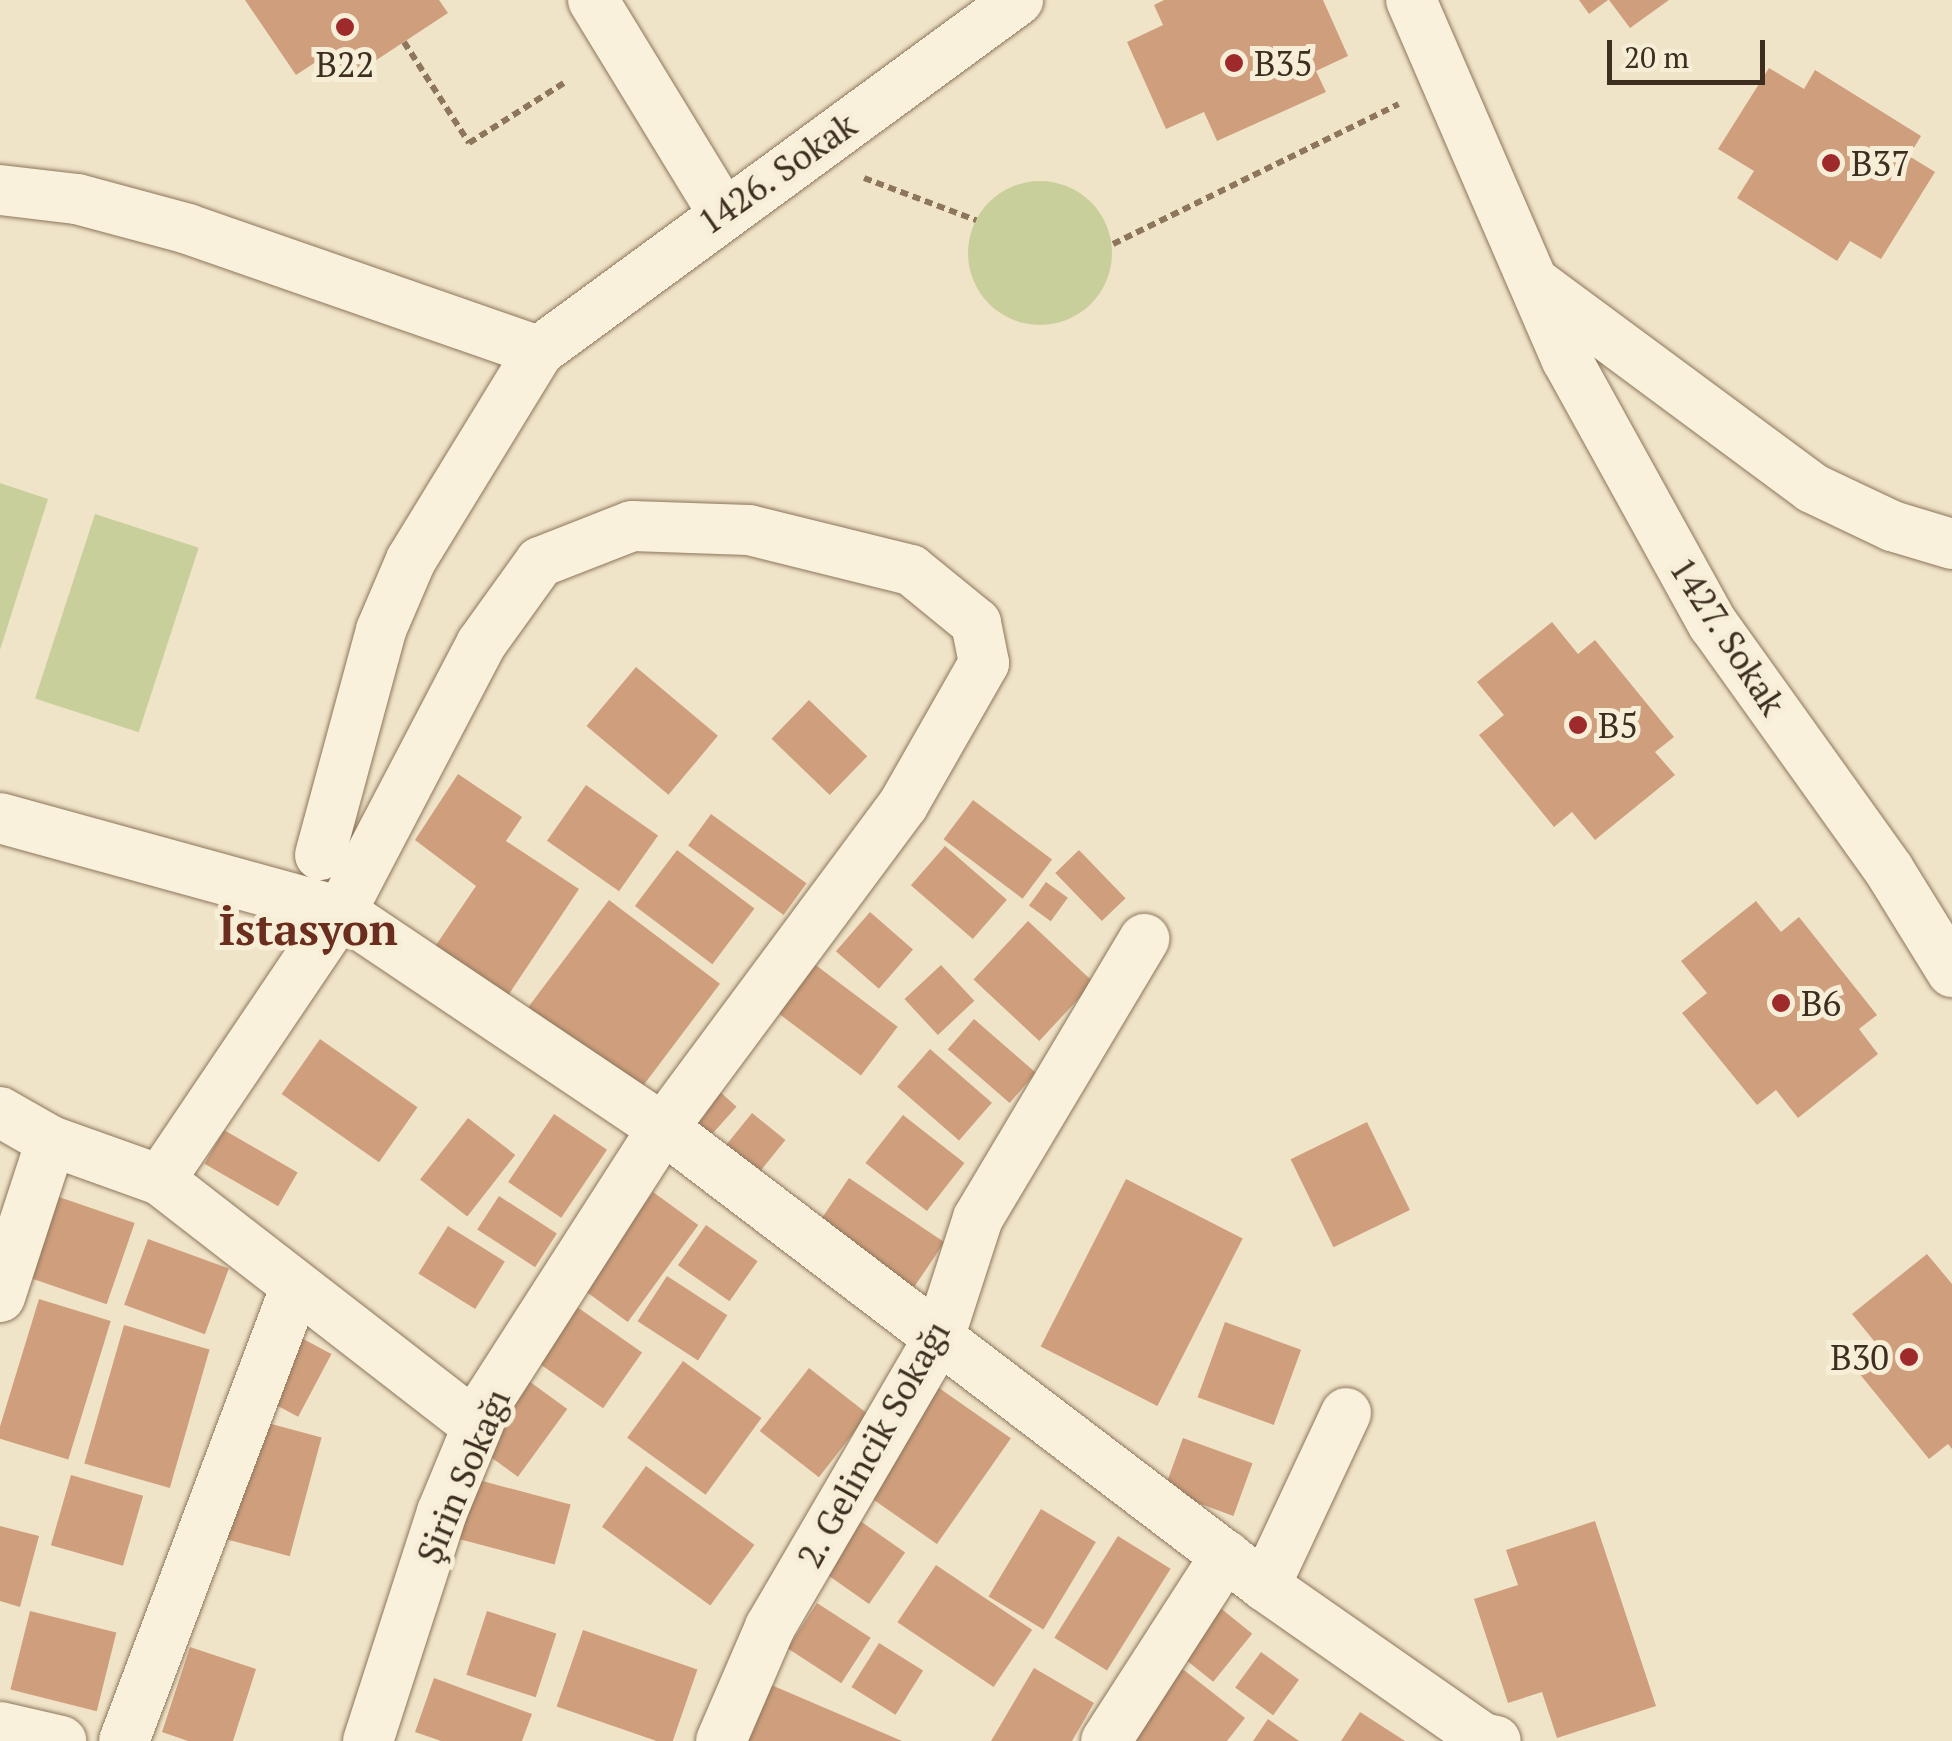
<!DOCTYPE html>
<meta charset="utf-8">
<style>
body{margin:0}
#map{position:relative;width:1952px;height:1741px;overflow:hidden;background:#f0e4c8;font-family:"PT Serif",serif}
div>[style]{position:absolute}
.green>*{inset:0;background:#c9cf9b;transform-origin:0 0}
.round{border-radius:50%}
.building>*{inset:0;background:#cf9f7d;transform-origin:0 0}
.path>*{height:6px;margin-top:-3px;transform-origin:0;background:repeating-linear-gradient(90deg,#8d765c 0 8px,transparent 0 13px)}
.roads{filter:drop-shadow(0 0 2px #8d765c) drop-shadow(0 0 2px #8d765c)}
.street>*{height:50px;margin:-25px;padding:0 25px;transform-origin:25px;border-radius:25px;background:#faf1dc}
.dots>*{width:28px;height:28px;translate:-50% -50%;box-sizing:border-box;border:5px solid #f7eed8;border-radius:50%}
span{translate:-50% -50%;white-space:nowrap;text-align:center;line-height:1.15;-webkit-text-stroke:10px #f7eed8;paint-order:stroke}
.poi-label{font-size:35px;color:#3d2e20}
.left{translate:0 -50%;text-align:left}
.right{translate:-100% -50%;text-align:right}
.street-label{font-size:35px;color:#3d2e20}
.district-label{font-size:45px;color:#6b2e1e;font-weight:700}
.scale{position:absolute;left:1607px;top:40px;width:158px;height:45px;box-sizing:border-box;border:5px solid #3d2e20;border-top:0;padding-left:12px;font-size:30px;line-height:35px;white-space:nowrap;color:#3d2e20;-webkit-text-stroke:8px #f7eed8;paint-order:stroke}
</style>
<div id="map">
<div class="green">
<i class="round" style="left:968px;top:181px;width:144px;height:144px"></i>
<i style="clip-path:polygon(0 483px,48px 499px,0 650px)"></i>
<i style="left:95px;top:514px;width:109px;height:194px;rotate:18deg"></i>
</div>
<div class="building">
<i style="clip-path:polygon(245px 0,439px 0,448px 13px,349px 78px,331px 52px,296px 75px)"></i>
<i style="clip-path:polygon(1164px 0,1323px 0,1348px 56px,1316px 71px,1326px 92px,1217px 141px,1204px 112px,1166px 129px,1127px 42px,1163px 25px,1154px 5px)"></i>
<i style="clip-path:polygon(1579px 0,1608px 0,1589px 14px)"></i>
<i style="clip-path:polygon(1609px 0,1669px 0,1630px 28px)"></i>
<i style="clip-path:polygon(1769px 68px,1804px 89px,1815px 70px,1921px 136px,1909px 156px,1935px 172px,1881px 259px,1850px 241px,1837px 261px,1737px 198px,1754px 171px,1718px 149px)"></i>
<i style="clip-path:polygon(1552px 622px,1578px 654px,1595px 640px,1674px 737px,1655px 752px,1675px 775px,1595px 840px,1572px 812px,1554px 827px,1479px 735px,1504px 715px,1477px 682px)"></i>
<i style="left:636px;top:667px;width:107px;height:77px;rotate:40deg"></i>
<i style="left:809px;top:700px;width:81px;height:54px;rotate:44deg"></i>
<i style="clip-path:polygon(458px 774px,522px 817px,506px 841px,579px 889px,507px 997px,434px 948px,476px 886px,415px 840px)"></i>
<i style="left:586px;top:785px;width:88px;height:68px;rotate:35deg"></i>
<i style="left:973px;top:800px;width:99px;height:49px;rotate:37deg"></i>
<i style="left:711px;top:814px;width:118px;height:39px;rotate:36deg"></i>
<i style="left:945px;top:846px;width:82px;height:52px;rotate:41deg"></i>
<i style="left:677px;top:850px;width:97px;height:70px;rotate:37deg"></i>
<i style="left:1079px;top:850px;width:67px;height:33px;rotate:46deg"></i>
<i style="left:1046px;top:882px;width:27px;height:29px;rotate:36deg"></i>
<i style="left:609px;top:900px;width:139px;height:134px;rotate:37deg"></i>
<i style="clip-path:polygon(1756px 901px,1781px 932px,1799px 917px,1877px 1015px,1859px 1029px,1878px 1054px,1798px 1118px,1776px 1090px,1757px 1105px,1682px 1013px,1707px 993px,1681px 961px)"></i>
<i style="left:870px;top:912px;width:57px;height:52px;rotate:41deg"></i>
<i style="left:1028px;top:921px;width:90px;height:80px;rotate:43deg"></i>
<i style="left:813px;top:963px;width:106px;height:61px;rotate:37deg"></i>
<i style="left:941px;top:965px;width:49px;height:50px;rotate:47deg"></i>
<i style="left:974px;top:1019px;width:82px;height:40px;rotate:41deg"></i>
<i style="left:320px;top:1039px;width:119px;height:67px;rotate:35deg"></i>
<i style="left:930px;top:1049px;width:82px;height:50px;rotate:41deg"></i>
<i style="left:718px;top:1090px;width:25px;height:40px;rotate:42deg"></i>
<i style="left:752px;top:1113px;width:43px;height:45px;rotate:39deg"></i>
<i style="left:554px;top:1114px;width:64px;height:82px;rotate:34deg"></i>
<i style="left:903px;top:1115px;width:78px;height:61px;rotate:38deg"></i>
<i style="left:468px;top:1118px;width:60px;height:78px;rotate:38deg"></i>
<i style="left:1367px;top:1122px;width:98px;height:85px;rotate:64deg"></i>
<i style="left:224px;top:1130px;width:85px;height:39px;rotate:30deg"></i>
<i style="left:849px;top:1178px;width:115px;height:64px;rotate:34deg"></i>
<i style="left:1126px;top:1179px;width:131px;height:188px;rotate:27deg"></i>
<i style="left:653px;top:1192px;width:56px;height:120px;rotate:36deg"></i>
<i style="left:499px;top:1196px;width:69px;height:40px;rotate:33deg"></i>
<i style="left:59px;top:1197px;width:80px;height:86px;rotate:19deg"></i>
<i style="left:706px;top:1225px;width:63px;height:49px;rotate:35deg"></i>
<i style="left:448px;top:1226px;width:67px;height:56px;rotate:32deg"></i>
<i style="left:148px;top:1239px;width:86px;height:70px;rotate:20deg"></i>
<i style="clip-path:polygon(1927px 1254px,1952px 1284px,1952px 1449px,1948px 1444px,1929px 1459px,1854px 1367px,1879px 1347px,1852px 1314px)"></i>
<i style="left:667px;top:1276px;width:72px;height:54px;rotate:33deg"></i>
<i style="left:39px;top:1299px;width:75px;height:145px;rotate:17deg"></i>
<i style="left:570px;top:1302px;width:88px;height:68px;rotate:35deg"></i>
<i style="left:1225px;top:1322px;width:81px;height:80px;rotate:20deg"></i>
<i style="left:124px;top:1325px;width:89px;height:144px;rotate:16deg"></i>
<i style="left:290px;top:1332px;width:47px;height:71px;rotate:28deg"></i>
<i style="left:683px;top:1361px;width:97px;height:95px;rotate:36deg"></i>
<i style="left:809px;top:1368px;width:75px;height:80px;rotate:38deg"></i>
<i style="left:522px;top:1376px;width:56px;height:84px;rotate:36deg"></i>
<i style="left:929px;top:1381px;width:100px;height:129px;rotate:35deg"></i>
<i style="left:253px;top:1419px;width:71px;height:123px;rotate:15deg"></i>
<i style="left:1183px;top:1438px;width:74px;height:56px;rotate:20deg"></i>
<i style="left:646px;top:1466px;width:134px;height:75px;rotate:36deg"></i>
<i style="left:71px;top:1475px;width:75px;height:73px;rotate:16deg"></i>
<i style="left:475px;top:1479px;width:99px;height:62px;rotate:15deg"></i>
<i style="left:1041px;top:1509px;width:64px;height:102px;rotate:31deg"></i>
<i style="left:856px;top:1518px;width:60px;height:63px;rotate:35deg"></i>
<i style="clip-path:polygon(1595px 1521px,1656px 1706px,1557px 1738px,1542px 1692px,1508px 1703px,1474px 1599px,1518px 1585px,1506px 1550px)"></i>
<i style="clip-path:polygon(0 1526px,39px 1536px,20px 1607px,0 1601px)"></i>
<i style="left:1118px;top:1536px;width:62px;height:120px;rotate:32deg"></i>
<i style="left:936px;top:1565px;width:116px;height:69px;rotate:34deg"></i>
<i style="left:817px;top:1603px;width:64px;height:54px;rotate:33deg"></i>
<i style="left:1218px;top:1606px;width:44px;height:62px;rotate:39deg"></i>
<i style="left:30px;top:1611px;width:89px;height:81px;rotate:14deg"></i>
<i style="left:487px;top:1611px;width:73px;height:67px;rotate:18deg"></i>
<i style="left:583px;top:1630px;width:121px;height:81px;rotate:19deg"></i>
<i style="left:879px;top:1643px;width:52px;height:52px;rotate:32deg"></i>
<i style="clip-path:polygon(190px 1647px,256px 1669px,233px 1741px,188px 1741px,162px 1732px)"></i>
<i style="left:1261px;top:1652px;width:47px;height:44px;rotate:36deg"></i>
<i style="clip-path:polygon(1180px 1667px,1245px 1718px,1227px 1741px,1122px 1741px)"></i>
<i style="clip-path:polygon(1034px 1668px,1094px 1703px,1072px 1741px,991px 1741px)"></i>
<i style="clip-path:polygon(434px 1678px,532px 1714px,522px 1741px,441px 1741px,415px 1732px)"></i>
<i style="clip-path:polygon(769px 1684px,902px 1741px,744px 1741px)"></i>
<i style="clip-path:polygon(1360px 1712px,1405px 1741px,1341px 1741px)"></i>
<i style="clip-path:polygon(1268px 1719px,1299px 1741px,1253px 1741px)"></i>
</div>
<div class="path">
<i style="left:404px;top:42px;width:120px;rotate:57.2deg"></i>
<i style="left:469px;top:143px;width:112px;rotate:-32.3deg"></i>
<i style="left:864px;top:178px;width:120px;rotate:20.6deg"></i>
<i style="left:1113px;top:244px;width:318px;rotate:-26.1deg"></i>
</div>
<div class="roads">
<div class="street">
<i style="left:593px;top:0;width:247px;rotate:58.6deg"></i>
<i style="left:1411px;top:0;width:392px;rotate:66.6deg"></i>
<i style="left:1567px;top:360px;width:302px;rotate:61.1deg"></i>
<i style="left:1713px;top:624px;width:302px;rotate:54.4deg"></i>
<i style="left:1889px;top:870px;width:120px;rotate:58.3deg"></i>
<i style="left:0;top:190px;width:78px;rotate:6.7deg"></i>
<i style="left:77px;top:199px;width:115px;rotate:15.1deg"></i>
<i style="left:188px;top:229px;width:372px;rotate:19.2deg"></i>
<i style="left:1538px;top:285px;width:341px;rotate:36.5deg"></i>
<i style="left:1812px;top:488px;width:89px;rotate:25.4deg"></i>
<i style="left:1892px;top:526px;width:63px;rotate:16.7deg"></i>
<i style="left:0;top:818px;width:354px;rotate:15.4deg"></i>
<i style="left:341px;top:912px;width:388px;rotate:33.9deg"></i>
<i style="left:663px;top:1128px;width:756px;rotate:37.26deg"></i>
<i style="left:1265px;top:1586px;width:266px;rotate:34.9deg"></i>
<i style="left:1483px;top:1738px;width:13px;rotate:13deg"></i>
<i style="left:320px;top:855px;width:233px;rotate:-74.8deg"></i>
<i style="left:381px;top:630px;width:76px;rotate:-66.8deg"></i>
<i style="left:411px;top:560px;width:245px;rotate:-58.5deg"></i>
<i style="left:539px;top:351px;width:594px;rotate:-36.23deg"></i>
<i style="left:0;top:1112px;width:59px;rotate:29.6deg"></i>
<i style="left:51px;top:1141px;width:116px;rotate:19.7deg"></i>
<i style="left:160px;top:1180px;width:323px;rotate:-56deg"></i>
<i style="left:341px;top:912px;width:302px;rotate:-62.4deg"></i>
<i style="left:481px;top:644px;width:101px;rotate:-54.3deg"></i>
<i style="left:540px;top:562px;width:99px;rotate:-21.4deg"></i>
<i style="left:632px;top:526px;width:117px;rotate:2deg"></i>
<i style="left:749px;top:530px;width:167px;rotate:13.9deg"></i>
<i style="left:911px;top:570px;width:84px;rotate:39.2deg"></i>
<i style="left:976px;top:623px;width:41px;rotate:78.7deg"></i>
<i style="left:984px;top:663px;width:163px;rotate:119.7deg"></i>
<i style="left:903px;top:805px;width:402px;rotate:126.6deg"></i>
<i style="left:663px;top:1128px;width:324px;rotate:122.7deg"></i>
<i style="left:488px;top:1401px;width:120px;rotate:112.5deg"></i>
<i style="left:442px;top:1512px;width:241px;rotate:107.9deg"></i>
<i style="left:160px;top:1180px;width:401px;rotate:37.8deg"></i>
<i style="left:0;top:1297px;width:164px;rotate:-71.9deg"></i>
<i style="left:1265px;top:1586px;width:191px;rotate:-64.9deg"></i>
<i style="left:0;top:1727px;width:63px;rotate:12.9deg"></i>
<i style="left:124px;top:1741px;width:482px;rotate:-69.3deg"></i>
<i style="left:721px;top:1741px;width:124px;rotate:-66.7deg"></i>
<i style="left:770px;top:1627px;width:335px;rotate:-59.7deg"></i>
<i style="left:939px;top:1338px;width:126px;rotate:-72deg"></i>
<i style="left:978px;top:1218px;width:325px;rotate:-59.2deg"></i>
<i style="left:1106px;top:1741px;width:221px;rotate:-57.2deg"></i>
</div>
</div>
<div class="dots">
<i style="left:345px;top:27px;background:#9e2a2b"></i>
<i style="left:1234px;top:63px;background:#9e2a2b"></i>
<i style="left:1831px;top:163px;background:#9e2a2b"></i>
<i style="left:1578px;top:725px;background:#9e2a2b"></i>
<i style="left:1781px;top:1003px;background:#9e2a2b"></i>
<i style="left:1909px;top:1357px;background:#9e2a2b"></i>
</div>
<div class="poi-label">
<span class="left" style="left:1254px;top:63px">B35</span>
<span style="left:345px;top:64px">B22</span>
<span class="left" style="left:1851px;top:163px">B37</span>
<span class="left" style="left:1598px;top:725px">B5</span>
<span class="left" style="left:1801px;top:1003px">B6</span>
<span class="right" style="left:1889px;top:1357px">B30</span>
</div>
<div class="street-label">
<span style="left:777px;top:173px;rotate:-35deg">1426. Sokak</span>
<span style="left:1728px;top:636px;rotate:57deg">1427. Sokak</span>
<span style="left:873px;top:1444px;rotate:-61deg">2. Gelincik Sokağı</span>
<span style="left:463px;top:1476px;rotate:-67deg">Şirin Sokağı</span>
</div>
<div class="district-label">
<span style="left:308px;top:929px">İstasyon</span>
</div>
<div class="scale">20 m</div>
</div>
